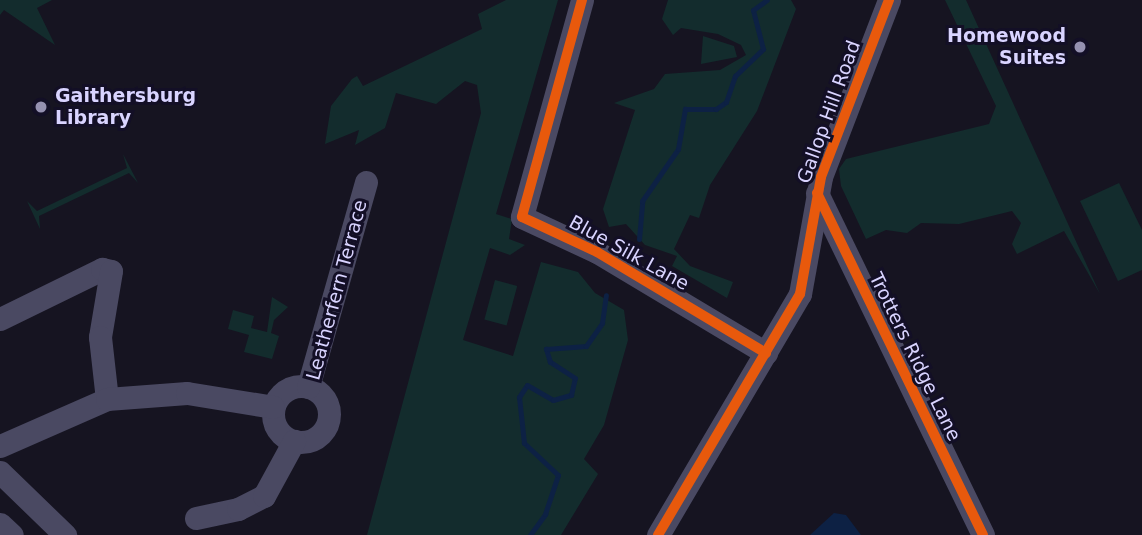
<!DOCTYPE html>
<style>
body{margin:0}
#map{position:relative;width:1142px;height:535px;overflow:hidden;background:#161421;font-family:"DejaVu Sans",sans-serif}
div>[style]{position:absolute}
.green>*{inset:0;background:#132c2d;transform-origin:0 0}
.water>*{inset:0;background:#0d2144}
.stream>*{height:5px;margin:-2.5px;padding:0 2.5px;transform-origin:2.5px;border-radius:2.5px;background:#0d2144}
.minor>*{height:23px;margin:-11.5px;padding:0 11.5px;transform-origin:11.5px;border-radius:11.5px;background:#4a4962}
.minor>.ring{margin:-11.5px;padding:0;box-sizing:content-box;background:none;border:23px solid #4a4962;border-radius:50%}
.cycleway>*{height:10px;margin:-5px;padding:0 5px;transform-origin:5px;border-radius:5px;background:#e8590c}
.dots>*{width:19px;height:19px;translate:-50% -50%;box-sizing:border-box;border:4px solid #130f26;border-radius:50%}
span{translate:-50% -50%;white-space:nowrap;text-align:center;line-height:1.15;-webkit-text-stroke:6px #130f26;paint-order:stroke}
.poi-label{font-size:19px;color:#d9d4ff;font-weight:700}
.right{translate:-100% -50%;text-align:right}
.left{translate:0 -50%;text-align:left}
.street-label{font-size:19px;color:#d9d4ff}
</style>
<div id="map">
<div class="green">
<i style="clip-path:polygon(0 0,52px 0,37px 8px,55px 45px,4px 10px,0 15px)"></i>
<i style="clip-path:polygon(506px 0,558px 0,496px 214px,512px 219px,509px 239px,525px 245px,510px 255px,490px 248px,463px 340px,513px 356px,541px 262px,578px 272px,595px 293px,624px 310px,628px 340px,604px 425px,584px 459px,598px 474px,561px 535px,367px 535px,481px 113px,477px 85px,465px 81px,436px 104px,396px 93px,385px 128px,355px 145px,359px 130px,325px 144px,331px 106px,352px 79px,357px 76px,363px 86px,482px 29px,478px 14px)"></i>
<i style="clip-path:polygon(668px 0,791px 0,796px 9px,757px 111px,710px 185px,699px 218px,690px 215px,674px 249px,690px 266px,733px 282px,727px 298px,672px 266px,677px 256px,645px 245px,626px 224px,609px 227px,603px 209px,635px 110px,614px 103px,654px 89px,665px 74px,720px 70px,746px 55px,741px 45px,718px 34px,681px 28px,673px 35px,662px 19px)"></i>
<i style="clip-path:polygon(945px 0,966px 0,1100px 294px,1064px 231px,1017px 254px,1012px 244px,1021px 223px,1012px 211px,959px 224px,921px 223px,907px 233px,886px 230px,866px 239px,841px 186px,839px 169px,846px 159px,989px 124px,996px 106px)"></i>
<i style="clip-path:polygon(703px 36px,734px 46px,737px 57px,701px 64px)"></i>
<i style="clip-path:polygon(123px 154px,138px 183px,129px 173px,39px 216px,40px 229px,27px 201px,37px 211px,127px 168px)"></i>
<i style="clip-path:polygon(1119px 183px,1142px 230px,1142px 270px,1118px 281px,1080px 201px)"></i>
<i style="left:495px;top:280px;width:23px;height:41px;rotate:15deg"></i>
<i style="clip-path:polygon(272px 297px,288px 307px,274px 320px,271px 333px,279px 336px,272px 359px,244px 352px,249px 335px,228px 329px,233px 310px,254px 316px,251px 328px,267px 332px)"></i>
</div>
<div class="water">
<i style="clip-path:polygon(834px 513px,846px 515px,861px 535px,810px 535px)"></i>
</div>
<div class="stream">
<i style="left:639px;top:239px;width:38px;rotate:-85deg"></i>
<i style="left:642px;top:201px;width:63px;rotate:-55.3deg"></i>
<i style="left:678px;top:149px;width:41px;rotate:-80.1deg"></i>
<i style="left:685px;top:109px;width:31px"></i>
<i style="left:716px;top:109px;width:12px;rotate:-35deg"></i>
<i style="left:726px;top:102px;width:28px;rotate:-71deg"></i>
<i style="left:735px;top:76px;width:39px;rotate:-44deg"></i>
<i style="left:763px;top:49px;width:40px;rotate:-104.4deg"></i>
<i style="left:753px;top:10px;width:17px;rotate:-36deg"></i>
<i style="left:530px;top:535px;width:26px;rotate:-54deg"></i>
<i style="left:545px;top:514px;width:41px;rotate:-71.6deg"></i>
<i style="left:558px;top:475px;width:47px;rotate:-136.7deg"></i>
<i style="left:524px;top:443px;width:46px;rotate:-96.2deg"></i>
<i style="left:519px;top:397px;width:14px;rotate:-56deg"></i>
<i style="left:527px;top:385px;width:30px;rotate:30deg"></i>
<i style="left:553px;top:400px;width:19px;rotate:-16deg"></i>
<i style="left:571px;top:395px;width:17px;rotate:-77deg"></i>
<i style="left:575px;top:378px;width:30px;rotate:-147deg"></i>
<i style="left:550px;top:362px;width:14px;rotate:-107deg"></i>
<i style="left:546px;top:349px;width:40px;rotate:-4.3deg"></i>
<i style="left:586px;top:346px;width:28px;rotate:-55deg"></i>
<i style="left:602px;top:323px;width:28px;rotate:-82deg"></i>
</div>
<div class="minor">
<i style="left:582px;top:0;width:225px;rotate:105.5deg"></i>
<i style="left:522px;top:217px;width:83px;rotate:25deg"></i>
<i style="left:597px;top:252px;width:197px;rotate:30.9deg"></i>
<i style="left:817px;top:193px;width:380px;rotate:64.1deg"></i>
<i style="left:0;top:319px;width:114px;rotate:-26.1deg"></i>
<i style="left:102px;top:269px;width:9px;rotate:13deg"></i>
<i style="left:111px;top:271px;width:67px;rotate:99.5deg"></i>
<i style="left:100px;top:337px;width:62px;rotate:83.6deg"></i>
<i class="ring" style="left:273px;top:386px;width:33px;height:33px"></i>
<i style="left:308px;top:387px;width:213px;rotate:-74.2deg"></i>
<i style="left:0;top:446px;width:117px;rotate:-23.7deg"></i>
<i style="left:107px;top:399px;width:80px;rotate:-4.3deg"></i>
<i style="left:187px;top:393px;width:87px;rotate:9.2deg"></i>
<i style="left:0;top:472px;width:91px;rotate:44.1deg"></i>
<i style="left:196px;top:518px;width:43px;rotate:-12.1deg"></i>
<i style="left:238px;top:509px;width:29px;rotate:-27deg"></i>
<i style="left:264px;top:496px;width:63px;rotate:-61.4deg"></i>
<i style="left:0;top:524px;width:16px;rotate:43deg"></i>
<i style="left:658px;top:535px;width:280px;rotate:-59.5deg"></i>
<i style="left:800px;top:294px;width:119px;rotate:-79.8deg"></i>
<i style="left:821px;top:177px;width:190px;rotate:-69deg"></i>
</div>
<div class="cycleway">
<i style="left:582px;top:0;width:225px;rotate:105.5deg"></i>
<i style="left:522px;top:217px;width:83px;rotate:25deg"></i>
<i style="left:597px;top:252px;width:197px;rotate:30.9deg"></i>
<i style="left:817px;top:193px;width:380px;rotate:64.1deg"></i>
<i style="left:658px;top:535px;width:280px;rotate:-59.5deg"></i>
<i style="left:800px;top:294px;width:119px;rotate:-79.8deg"></i>
<i style="left:821px;top:177px;width:190px;rotate:-69deg"></i>
</div>
<div class="dots">
<i style="left:1080px;top:47px;background:#9591b1"></i>
<i style="left:41px;top:107px;background:#9591b1"></i>
</div>
<div class="poi-label">
<span class="right" style="left:1066px;top:47px">Homewood<br>Suites</span>
<span class="left" style="left:55px;top:107px">Gaithersburg<br>Library</span>
</div>
<div class="street-label">
<span style="left:829px;top:112px;rotate:-70deg">Gallop Hill Road</span>
<span style="left:629px;top:253px;rotate:29deg">Blue Silk Lane</span>
<span style="left:337px;top:290px;rotate:-75deg">Leatherfern Terrace</span>
<span style="left:915px;top:357px;rotate:64deg">Trotters Ridge Lane</span>
</div>
</div>
